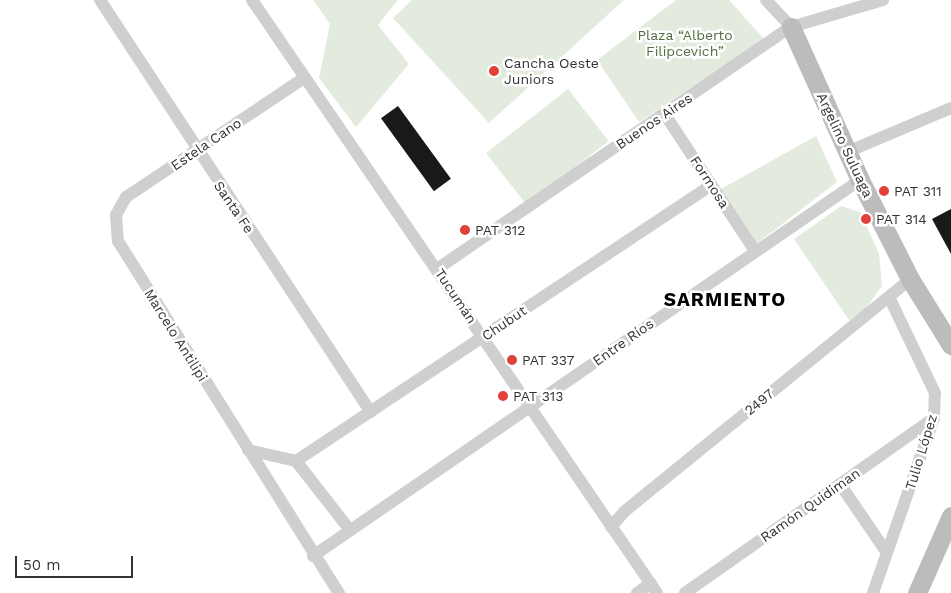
<!DOCTYPE html>
<meta charset="utf-8">
<style>
body{margin:0}
#map{position:relative;width:951px;height:593px;overflow:hidden;background:#fff;font-family:"Work Sans",sans-serif}
div>[style]{position:absolute}
.green>*{inset:0;background:#e3ebde;transform-origin:0 0}
.building>*{inset:0;background:#191919;transform-origin:0 0}
.street>*{height:12px;margin:-6px;padding:0 6px;transform-origin:6px;border-radius:6px;background:#cfcfcf}
.secondary>*{height:19px;margin:-9.5px;padding:0 9.5px;transform-origin:9.5px;border-radius:9.5px;background:#bcbcbc}
.dots>*{width:14px;height:14px;translate:-50% -50%;box-sizing:border-box;border:2px solid #fff;border-radius:50%}
span{translate:-50% -50%;white-space:nowrap;text-align:center;line-height:1.15;-webkit-text-stroke:5px #fff;paint-order:stroke}
.park-label{font-size:14px;color:#506e3f}
.poi-label{font-size:14px;color:#323232}
.left{translate:0 -50%;text-align:left}
.street-label{font-size:14px;color:#323232}
.district-label{font-size:19px;color:#000;font-weight:700;letter-spacing:1px}
.scale{position:absolute;left:15px;top:556px;width:118px;height:22px;box-sizing:border-box;border:2px solid #323232;border-top:0;padding-left:6px;font-size:15px;line-height:18px;white-space:nowrap;color:#323232;-webkit-text-stroke:4px #fff;paint-order:stroke}
</style>
<div id="map">
<div class="green">
<i style="clip-path:polygon(313px 0,398px 0,378px 25px,409px 64px,356px 127px,319px 78px,330px 24px)"></i>
<i style="clip-path:polygon(412px 0,624px 0,489px 123px,393px 18px)"></i>
<i style="clip-path:polygon(676px 0,729px 0,764px 39px,639px 122px,597px 60px)"></i>
<i style="left:568px;top:89px;width:66px;height:104px;rotate:52deg"></i>
<i style="clip-path:polygon(816px 136px,837px 182px,756px 244px,721px 189px)"></i>
<i style="clip-path:polygon(841px 206px,860px 212px,879px 253px,882px 286px,864px 311px,849px 320px,794px 239px)"></i>
</div>
<div class="building">
<i style="left:398px;top:106px;width:90px;height:21px;rotate:54deg"></i>
<i style="clip-path:polygon(951px 209px,951px 254px,932px 219px)"></i>
</div>
<div class="street">
<i style="left:100px;top:0;width:493px;rotate:56.7deg"></i>
<i style="left:252px;top:0;width:718px;rotate:55.67deg"></i>
<i style="left:766px;top:0;width:37px;rotate:47deg"></i>
<i style="left:304px;top:78px;width:214px;rotate:146.2deg"></i>
<i style="left:126px;top:197px;width:21px;rotate:119deg"></i>
<i style="left:116px;top:215px;width:26px;rotate:86deg"></i>
<i style="left:118px;top:241px;width:416px;rotate:57.9deg"></i>
<i style="left:664px;top:113px;width:165px;rotate:56.6deg"></i>
<i style="left:847px;top:152px;width:113px;rotate:-22.9deg"></i>
<i style="left:437px;top:269px;width:429px;rotate:-34.4deg"></i>
<i style="left:791px;top:27px;width:96px;rotate:-16.4deg"></i>
<i style="left:248px;top:450px;width:49px;rotate:12.9deg"></i>
<i style="left:296px;top:461px;width:88px;rotate:52deg"></i>
<i style="left:296px;top:461px;width:498px;rotate:-33.6deg"></i>
<i style="left:840px;top:484px;width:83px;rotate:55.7deg"></i>
<i style="left:611px;top:527px;width:21px;rotate:-49deg"></i>
<i style="left:625px;top:511px;width:367px;rotate:-39.1deg"></i>
<i style="left:313px;top:556px;width:664px;rotate:-34.5deg"></i>
<i style="left:637px;top:593px;width:17px;rotate:-36deg"></i>
<i style="left:685px;top:593px;width:304px;rotate:-35.1deg"></i>
<i style="left:873px;top:593px;width:185px;rotate:-70.8deg"></i>
<i style="left:934px;top:418px;width:25px;rotate:-88deg"></i>
<i style="left:935px;top:393px;width:106px;rotate:-115.6deg"></i>
</div>
<div class="secondary">
<i style="left:791px;top:27px;width:168px;rotate:65.7deg"></i>
<i style="left:860px;top:180px;width:111px;rotate:63.2deg"></i>
<i style="left:910px;top:279px;width:78px;rotate:58.2deg"></i>
<i style="left:917px;top:593px;width:84px;rotate:-66.2deg"></i>
</div>
<div class="dots">
<i style="left:494px;top:71px;background:#e2403a"></i>
<i style="left:884px;top:191px;background:#e2403a"></i>
<i style="left:866px;top:219px;background:#e2403a"></i>
<i style="left:465px;top:230px;background:#e2403a"></i>
<i style="left:512px;top:360px;background:#e2403a"></i>
<i style="left:503px;top:396px;background:#e2403a"></i>
</div>
<div class="park-label">
<span style="left:685px;top:43px">Plaza “Alberto<br>Filipcevich”</span>
</div>
<div class="poi-label">
<span class="left" style="left:504px;top:71px">Cancha Oeste<br>Juniors</span>
<span class="left" style="left:894px;top:191px">PAT 311</span>
<span class="left" style="left:876px;top:219px">PAT 314</span>
<span class="left" style="left:475px;top:230px">PAT 312</span>
<span class="left" style="left:522px;top:360px">PAT 337</span>
<span class="left" style="left:513px;top:396px">PAT 313</span>
</div>
<div class="street-label">
<span style="left:654px;top:121px;rotate:-34deg">Buenos Aires</span>
<span style="left:206px;top:144px;rotate:-34deg">Estela Cano</span>
<span style="left:845px;top:145px;rotate:65deg">Argelino Suluaga</span>
<span style="left:710px;top:182px;rotate:57deg">Formosa</span>
<span style="left:234px;top:207px;rotate:56deg">Santa Fe</span>
<span style="left:456px;top:296px;rotate:56deg">Tucumán</span>
<span style="left:504px;top:323px;rotate:-34deg">Chubut</span>
<span style="left:176px;top:335px;rotate:58deg">Marcelo Antilipi</span>
<span style="left:623px;top:342px;rotate:-35deg">Entre Ríos</span>
<span style="left:759px;top:402px;rotate:-39deg">2497</span>
<span style="left:921px;top:452px;rotate:-73deg">Tulio López</span>
<span style="left:810px;top:505px;rotate:-35deg">Ramón Quidiman</span>
</div>
<div class="district-label">
<span style="left:725px;top:300px">SARMIENTO</span>
</div>
<div class="scale">50 m</div>
</div>
